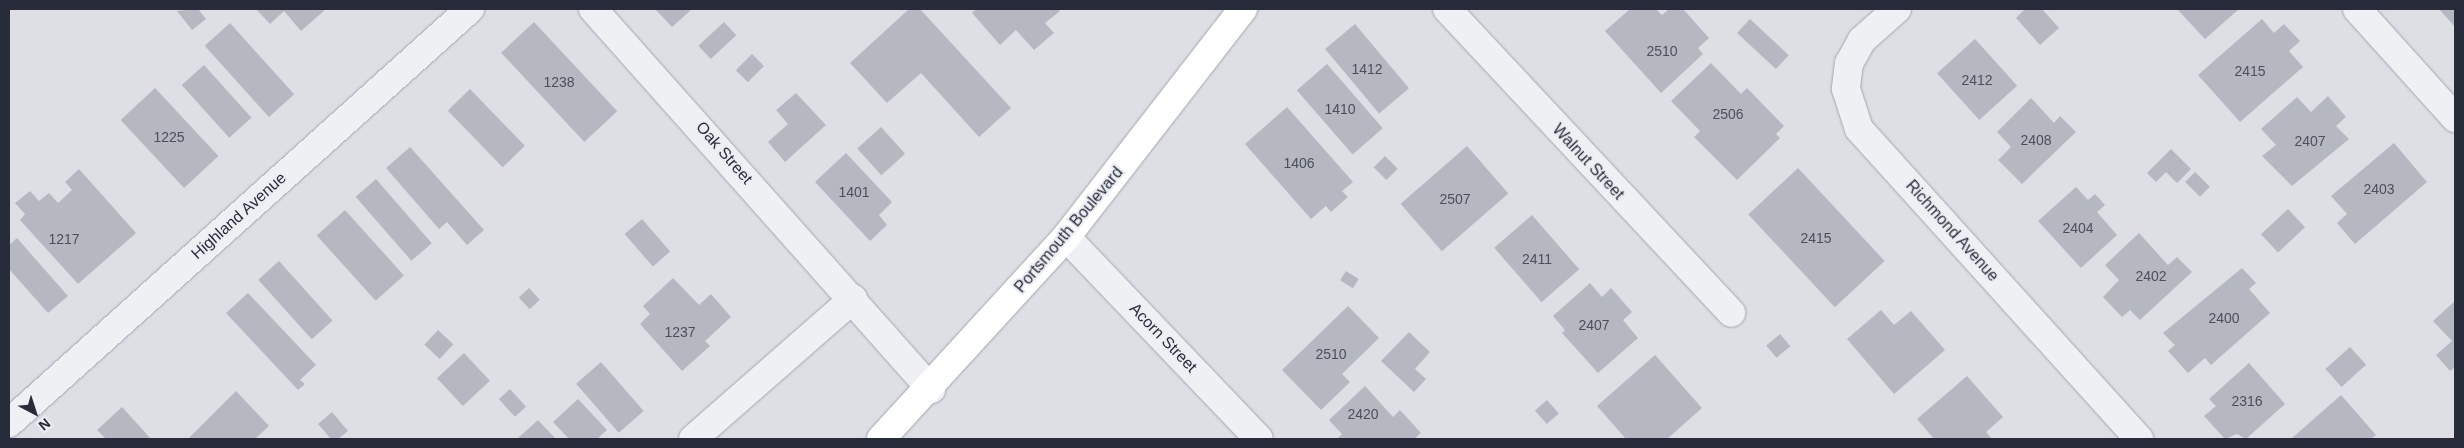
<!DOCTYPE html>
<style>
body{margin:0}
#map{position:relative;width:2464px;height:448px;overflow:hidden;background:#dddfe5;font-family:Arial,sans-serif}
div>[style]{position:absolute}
.building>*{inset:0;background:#b5b8c1;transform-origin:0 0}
.roads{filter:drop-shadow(0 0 1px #a3a6ae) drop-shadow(0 0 1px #a3a6ae)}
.street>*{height:28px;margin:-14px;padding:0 14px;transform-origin:14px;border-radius:14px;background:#eff0f4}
.primary>*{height:28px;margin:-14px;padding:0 14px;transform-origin:14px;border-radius:14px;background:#fff}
span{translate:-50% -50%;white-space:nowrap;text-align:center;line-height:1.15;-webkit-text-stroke:4.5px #eceef3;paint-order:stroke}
.number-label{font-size:14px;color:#4b4f5c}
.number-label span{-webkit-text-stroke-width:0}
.street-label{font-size:16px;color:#282c3a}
.frame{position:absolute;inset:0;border:10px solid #282c3a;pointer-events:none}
.north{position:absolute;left:10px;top:388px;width:50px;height:50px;-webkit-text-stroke:4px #eceef3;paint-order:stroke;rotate:140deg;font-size:14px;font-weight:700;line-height:20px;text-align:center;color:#282c3a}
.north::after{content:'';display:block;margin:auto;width:18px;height:22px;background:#282c3a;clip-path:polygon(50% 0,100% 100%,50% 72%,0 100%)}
</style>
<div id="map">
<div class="building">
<i style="clip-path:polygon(198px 9px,206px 19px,192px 30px,177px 11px)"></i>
<i style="clip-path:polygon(256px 9px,326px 9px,301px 31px,284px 11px,270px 24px)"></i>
<i style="clip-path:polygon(655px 9px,692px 9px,672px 27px)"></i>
<i style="clip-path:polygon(909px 9px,920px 9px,1011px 108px,979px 137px,921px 73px,887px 103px,850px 63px)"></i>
<i style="clip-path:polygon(976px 9px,1058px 9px,1060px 11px,1045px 23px,1054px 33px,1034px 50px,1016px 30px,1000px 45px,972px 13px)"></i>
<i style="clip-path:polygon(1630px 9px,1656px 9px,1662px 15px,1669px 9px,1683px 9px,1709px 38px,1698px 48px,1703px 54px,1661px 93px,1605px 31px)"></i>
<i style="clip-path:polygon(2025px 9px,2042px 9px,2059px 28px,2040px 45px,2016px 18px)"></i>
<i style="clip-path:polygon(2177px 9px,2239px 9px,2205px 39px)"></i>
<i style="clip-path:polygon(2439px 9px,2455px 9px,2455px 27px)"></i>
<i style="left:1750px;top:19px;width:53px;height:19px;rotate:43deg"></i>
<i style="clip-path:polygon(2262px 19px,2274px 33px,2284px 24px,2300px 41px,2289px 51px,2303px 67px,2240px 122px,2198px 75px)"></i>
<i style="left:534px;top:22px;width:122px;height:45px;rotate:47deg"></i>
<i style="left:724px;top:22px;width:18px;height:35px;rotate:47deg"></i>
<i style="left:230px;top:23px;width:96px;height:34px;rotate:48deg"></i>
<i style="left:1355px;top:24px;width:84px;height:39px;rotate:50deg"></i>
<i style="left:1975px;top:39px;width:63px;height:51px;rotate:48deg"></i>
<i style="left:752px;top:54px;width:17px;height:23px;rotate:45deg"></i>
<i style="clip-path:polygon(1711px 63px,1741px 94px,1747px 88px,1784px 126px,1776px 134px,1780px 138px,1737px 180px,1694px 137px,1700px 131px,1671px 101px)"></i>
<i style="left:1327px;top:64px;width:85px;height:40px;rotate:49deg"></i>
<i style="left:204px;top:65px;width:71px;height:30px;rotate:48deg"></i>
<i style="left:155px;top:88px;width:93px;height:47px;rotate:47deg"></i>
<i style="left:470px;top:89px;width:79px;height:31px;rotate:46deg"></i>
<i style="clip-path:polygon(796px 93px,826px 125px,785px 162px,768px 142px,788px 124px,776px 110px)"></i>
<i style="clip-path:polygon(2328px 96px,2346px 117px,2336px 126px,2349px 139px,2292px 186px,2262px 156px,2276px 145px,2261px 129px,2297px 97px,2311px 112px)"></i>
<i style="clip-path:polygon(2031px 98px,2054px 123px,2060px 116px,2076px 132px,2022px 184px,1998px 160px,2011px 147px,1997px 132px)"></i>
<i style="clip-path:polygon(1287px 107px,1353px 182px,1342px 191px,1348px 197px,1331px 212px,1326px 206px,1311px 219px,1245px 144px)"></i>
<i style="left:881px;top:127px;width:36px;height:32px;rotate:48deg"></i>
<i style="clip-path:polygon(2394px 143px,2427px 182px,2355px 244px,2337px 223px,2347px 214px,2331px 196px)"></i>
<i style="left:1467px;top:146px;width:63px;height:88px;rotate:49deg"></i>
<i style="clip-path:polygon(410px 147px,484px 230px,467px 245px,447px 222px,439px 229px,386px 168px)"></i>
<i style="clip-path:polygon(2171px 149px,2191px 169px,2177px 183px,2166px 172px,2156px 182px,2147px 173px)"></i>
<i style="clip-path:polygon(846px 153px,892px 202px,879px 215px,887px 225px,870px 241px,815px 182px)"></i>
<i style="left:1385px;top:156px;width:18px;height:16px;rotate:45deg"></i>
<i style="left:1798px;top:168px;width:127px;height:68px;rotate:47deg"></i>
<i style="clip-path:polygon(79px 169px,136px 233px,78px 284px,20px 220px,25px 214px,15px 203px,30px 191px,39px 201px,49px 193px,58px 203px,72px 190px,65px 182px)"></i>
<i style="left:2195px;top:172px;width:21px;height:14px;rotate:45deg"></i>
<i style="left:376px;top:179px;width:85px;height:27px;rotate:49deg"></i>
<i style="clip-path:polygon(2076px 187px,2088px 200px,2095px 194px,2105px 205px,2097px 212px,2117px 235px,2081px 268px,2038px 221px)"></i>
<i style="left:2288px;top:209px;width:25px;height:37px;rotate:47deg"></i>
<i style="left:345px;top:210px;width:88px;height:38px;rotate:48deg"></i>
<i style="left:1532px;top:215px;width:72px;height:50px;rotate:49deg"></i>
<i style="left:642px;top:219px;width:43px;height:23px;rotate:49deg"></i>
<i style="clip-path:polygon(2139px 233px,2168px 265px,2177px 257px,2192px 272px,2140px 320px,2130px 310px,2122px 317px,2103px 297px,2119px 280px,2105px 265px)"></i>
<i style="clip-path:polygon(17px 238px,68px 296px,48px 313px,9px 269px,9px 245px)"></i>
<i style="left:279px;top:261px;width:80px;height:28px;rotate:48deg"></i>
<i style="clip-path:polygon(2242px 268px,2256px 283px,2249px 289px,2270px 313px,2211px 365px,2205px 358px,2188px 373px,2168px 351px,2175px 345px,2163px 333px)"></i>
<i style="left:1346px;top:271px;width:15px;height:11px;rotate:32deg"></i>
<i style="clip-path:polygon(673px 278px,699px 305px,711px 294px,731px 317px,705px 341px,710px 346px,682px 371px,640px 324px,650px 314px,643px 306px)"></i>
<i style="clip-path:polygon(1590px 283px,1602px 297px,1611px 288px,1632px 312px,1623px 320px,1638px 338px,1598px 373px,1562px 333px,1565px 330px,1553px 316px)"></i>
<i style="left:529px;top:288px;width:16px;height:14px;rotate:47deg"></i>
<i style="clip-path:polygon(248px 293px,316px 365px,300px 380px,305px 384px,298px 390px,226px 313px)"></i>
<i style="clip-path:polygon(2455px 301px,2455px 367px,2450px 371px,2436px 355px,2452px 341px,2433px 321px)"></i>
<i style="clip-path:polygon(1348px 306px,1379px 338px,1342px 374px,1350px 382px,1321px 410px,1282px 370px)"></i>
<i style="clip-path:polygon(1881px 310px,1894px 325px,1911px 311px,1945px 350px,1894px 394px,1847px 339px)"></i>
<i style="left:438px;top:330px;width:21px;height:20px;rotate:43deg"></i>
<i style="clip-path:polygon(1409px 332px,1430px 352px,1415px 369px,1426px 379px,1414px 392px,1381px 361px)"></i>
<i style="left:1780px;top:334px;width:16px;height:18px;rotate:50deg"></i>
<i style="left:2350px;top:347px;width:24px;height:33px;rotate:48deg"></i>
<i style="left:464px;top:353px;width:38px;height:37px;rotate:47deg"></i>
<i style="clip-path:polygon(1655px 355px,1702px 408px,1667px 439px,1626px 439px,1597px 406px)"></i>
<i style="left:601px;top:362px;width:65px;height:33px;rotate:49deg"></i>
<i style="clip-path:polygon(2249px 363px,2285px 404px,2246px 439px,2237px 434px,2225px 439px,2204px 416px,2216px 406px,2209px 399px)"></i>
<i style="clip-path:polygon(1967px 376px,2003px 417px,1986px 432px,1992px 439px,1934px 439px,1917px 419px)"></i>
<i style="clip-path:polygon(1365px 386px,1393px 417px,1400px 410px,1421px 433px,1414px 439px,1337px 439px,1342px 434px,1329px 420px)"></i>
<i style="left:510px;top:389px;width:24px;height:15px;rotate:48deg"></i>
<i style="clip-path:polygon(236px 391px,269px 426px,255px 439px,188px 439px)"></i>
<i style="clip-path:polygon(2341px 395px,2376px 435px,2371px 439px,2291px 439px)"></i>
<i style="clip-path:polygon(578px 399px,607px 430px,597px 439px,569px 439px,553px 422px)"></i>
<i style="left:1547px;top:400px;width:18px;height:16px;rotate:49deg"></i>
<i style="clip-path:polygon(122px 407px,151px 439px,106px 439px,97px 430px)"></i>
<i style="clip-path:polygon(332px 412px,348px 431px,338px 439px,331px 439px,318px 424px)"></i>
<i style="clip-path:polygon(538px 420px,556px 439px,517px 439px)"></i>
</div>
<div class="roads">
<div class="street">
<i style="left:593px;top:9px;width:509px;rotate:48.35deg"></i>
<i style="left:1447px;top:9px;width:416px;rotate:46.9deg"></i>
<i style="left:1897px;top:9px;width:47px;rotate:138.5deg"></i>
<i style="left:1862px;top:40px;width:26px;rotate:119deg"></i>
<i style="left:1849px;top:63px;width:26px;rotate:97deg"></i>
<i style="left:1846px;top:89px;width:42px;rotate:72deg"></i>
<i style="left:1859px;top:129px;width:418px;rotate:47.9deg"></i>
<i style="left:2357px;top:9px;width:147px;rotate:48deg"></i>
<i style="left:1066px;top:237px;width:279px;rotate:46.3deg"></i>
<i style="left:9px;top:423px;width:620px;rotate:-41.93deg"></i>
<i style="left:693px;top:439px;width:213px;rotate:-41.2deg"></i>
</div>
<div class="primary">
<i style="left:881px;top:439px;width:274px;rotate:-47.5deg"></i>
<i style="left:1066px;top:237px;width:289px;rotate:-52.2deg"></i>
</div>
</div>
<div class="number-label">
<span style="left:1662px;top:51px">2510</span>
<span style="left:1367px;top:69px">1412</span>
<span style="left:2250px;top:71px">2415</span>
<span style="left:1977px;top:80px">2412</span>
<span style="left:559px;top:82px">1238</span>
<span style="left:1340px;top:109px">1410</span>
<span style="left:1728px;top:114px">2506</span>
<span style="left:169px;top:137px">1225</span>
<span style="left:2036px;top:140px">2408</span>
<span style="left:2310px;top:141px">2407</span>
<span style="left:1299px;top:163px">1406</span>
<span style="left:2379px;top:189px">2403</span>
<span style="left:854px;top:192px">1401</span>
<span style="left:1455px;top:199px">2507</span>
<span style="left:2078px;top:228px">2404</span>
<span style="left:1816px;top:238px">2415</span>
<span style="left:64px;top:239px">1217</span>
<span style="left:1537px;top:259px">2411</span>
<span style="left:2151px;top:276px">2402</span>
<span style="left:2224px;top:318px">2400</span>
<span style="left:1594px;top:325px">2407</span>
<span style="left:680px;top:332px">1237</span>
<span style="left:1331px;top:354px">2510</span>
<span style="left:2247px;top:401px">2316</span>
<span style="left:1363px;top:414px">2420</span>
</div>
<div class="street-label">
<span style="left:724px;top:153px;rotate:49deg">Oak Street</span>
<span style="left:1588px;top:162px;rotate:47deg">Walnut Street</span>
<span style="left:239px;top:216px;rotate:-42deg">Highland Avenue</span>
<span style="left:1069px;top:230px;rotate:-50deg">Portsmouth Boulevard</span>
<span style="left:1952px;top:231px;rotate:48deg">Richmond Avenue</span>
<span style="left:1163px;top:338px;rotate:46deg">Acorn Street</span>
</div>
<div class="frame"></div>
<div class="north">N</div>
</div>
